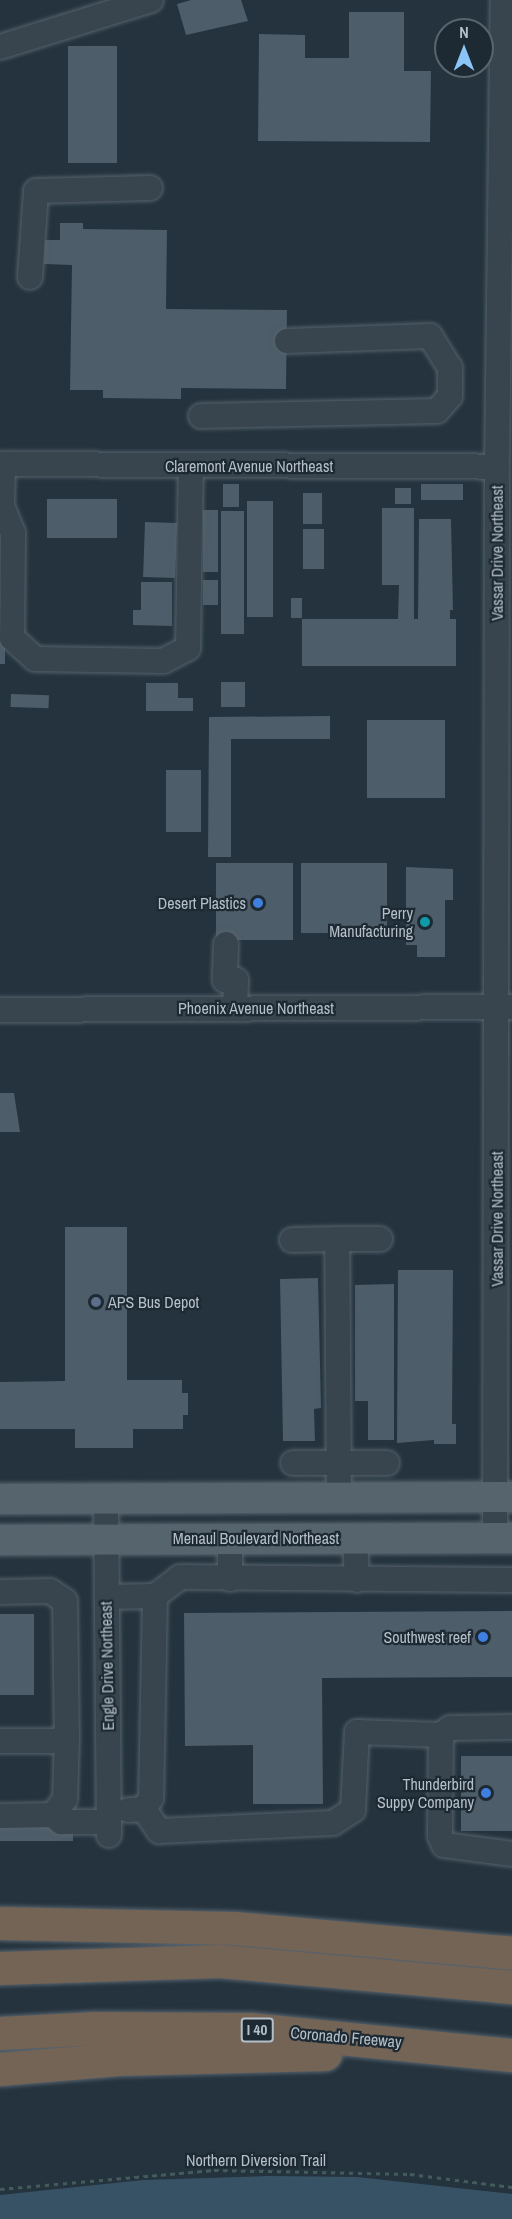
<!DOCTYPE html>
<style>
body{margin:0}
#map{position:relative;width:512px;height:2219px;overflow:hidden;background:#24333e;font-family:"Archivo Narrow",sans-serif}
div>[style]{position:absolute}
.water>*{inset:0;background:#385265}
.building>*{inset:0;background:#4d5d69;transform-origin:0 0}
.path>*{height:3px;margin-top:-1.5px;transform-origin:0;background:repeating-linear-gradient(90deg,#445b5b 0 4.5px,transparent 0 9px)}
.roads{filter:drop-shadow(0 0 2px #56626c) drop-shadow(0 0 2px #56626c)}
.minor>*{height:24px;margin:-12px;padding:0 12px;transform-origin:12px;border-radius:12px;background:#38454e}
.major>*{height:30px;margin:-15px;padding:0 15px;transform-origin:15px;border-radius:15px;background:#56646e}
.highway>*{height:33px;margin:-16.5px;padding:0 16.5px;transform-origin:16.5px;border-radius:16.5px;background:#746456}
.dots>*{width:16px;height:16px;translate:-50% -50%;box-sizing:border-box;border:3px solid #1d2a33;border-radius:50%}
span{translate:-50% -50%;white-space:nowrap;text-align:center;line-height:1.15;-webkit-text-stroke:4.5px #1d2a33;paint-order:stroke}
.shield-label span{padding:2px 4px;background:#1d2a33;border:2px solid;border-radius:4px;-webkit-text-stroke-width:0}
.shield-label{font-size:15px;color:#b5bfc9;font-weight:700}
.street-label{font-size:16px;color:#b5bfc9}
.poi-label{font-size:16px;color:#b5bfc9}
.right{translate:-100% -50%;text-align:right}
.left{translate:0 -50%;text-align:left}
.north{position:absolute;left:434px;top:18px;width:60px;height:60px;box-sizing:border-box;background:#1d2a33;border:2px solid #5a666f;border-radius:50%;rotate:0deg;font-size:16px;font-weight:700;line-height:24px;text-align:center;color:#b5bfc9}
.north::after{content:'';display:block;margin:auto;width:21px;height:27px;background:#8bc5f7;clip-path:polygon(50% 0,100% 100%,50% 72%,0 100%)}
</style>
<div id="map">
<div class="water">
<i style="clip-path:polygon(269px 2176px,357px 2177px,512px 2194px,512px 2219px,0 2219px,0 2195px,143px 2180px)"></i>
</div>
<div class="building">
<i style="clip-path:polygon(191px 0,241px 0,248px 21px,186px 35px,177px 4px)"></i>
<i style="clip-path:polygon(349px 12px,404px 12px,404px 71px,431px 71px,430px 142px,258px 141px,259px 34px,305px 35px,305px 58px,349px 58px)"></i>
<i style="left:68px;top:46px;width:49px;height:117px"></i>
<i style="clip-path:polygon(60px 223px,83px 223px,83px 229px,167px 230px,166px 309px,287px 310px,286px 389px,181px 388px,181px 399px,103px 398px,103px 390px,70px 390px,72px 265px,44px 264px,45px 240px,60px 240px)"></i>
<i style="left:223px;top:484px;width:16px;height:23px"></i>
<i style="left:421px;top:484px;width:42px;height:16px"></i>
<i style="left:395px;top:488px;width:16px;height:16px"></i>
<i style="left:303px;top:493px;width:19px;height:31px"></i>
<i style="left:47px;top:499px;width:70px;height:39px"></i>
<i style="left:247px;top:501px;width:26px;height:116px"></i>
<i style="clip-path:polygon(382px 508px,414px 508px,414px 619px,398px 619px,399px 585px,382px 585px)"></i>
<i style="left:203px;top:510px;width:15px;height:62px"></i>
<i style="left:221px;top:511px;width:23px;height:123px"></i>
<i style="clip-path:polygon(419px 519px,451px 519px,453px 610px,450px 610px,450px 619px,418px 619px)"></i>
<i style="left:145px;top:522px;width:32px;height:55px;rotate:2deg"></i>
<i style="left:303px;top:529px;width:21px;height:40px"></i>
<i style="left:218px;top:580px;width:25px;height:15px;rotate:90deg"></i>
<i style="clip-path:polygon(141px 582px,172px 582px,172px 626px,133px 625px,133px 610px,141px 610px)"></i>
<i style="left:0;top:590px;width:5px;height:74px"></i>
<i style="left:291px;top:598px;width:11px;height:20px"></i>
<i style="left:302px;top:619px;width:154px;height:47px"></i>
<i style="left:221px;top:682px;width:24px;height:25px"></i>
<i style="clip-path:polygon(146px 683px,178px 683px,178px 698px,193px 698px,193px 711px,146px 711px)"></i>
<i style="left:11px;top:694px;width:38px;height:13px;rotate:2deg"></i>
<i style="clip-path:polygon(330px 716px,330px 739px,231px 739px,231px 857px,208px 857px,209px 717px)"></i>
<i style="left:367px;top:720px;width:78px;height:78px"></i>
<i style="left:166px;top:770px;width:35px;height:62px"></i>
<i style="left:216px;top:863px;width:77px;height:77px"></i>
<i style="left:301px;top:863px;width:86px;height:70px"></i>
<i style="clip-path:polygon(406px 867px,453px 869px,453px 900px,445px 900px,445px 957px,417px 957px,417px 945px,406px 945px)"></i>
<i style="clip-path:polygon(0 1093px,14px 1093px,20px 1132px,0 1132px)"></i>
<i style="clip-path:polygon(65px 1227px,127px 1227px,127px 1380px,182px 1380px,182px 1393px,188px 1393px,188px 1415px,183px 1415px,183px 1429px,133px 1429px,133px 1448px,75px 1448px,75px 1429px,0 1429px,0 1382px,65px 1381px)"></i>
<i style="clip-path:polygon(398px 1270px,453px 1270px,452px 1424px,456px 1424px,456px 1444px,434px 1444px,434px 1440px,397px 1443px)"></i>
<i style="clip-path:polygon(318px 1278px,321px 1408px,314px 1409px,315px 1441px,283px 1441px,280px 1279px)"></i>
<i style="clip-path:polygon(394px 1284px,394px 1440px,368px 1440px,368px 1401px,355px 1401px,355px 1285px)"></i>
<i style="clip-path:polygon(512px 1611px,512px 1677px,322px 1678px,323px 1804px,253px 1804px,253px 1745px,185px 1746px,184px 1613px)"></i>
<i style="left:0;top:1614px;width:34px;height:81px"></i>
<i style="left:461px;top:1756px;width:51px;height:75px"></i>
<i style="left:73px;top:1827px;width:14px;height:73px;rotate:90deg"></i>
</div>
<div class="path">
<i style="left:0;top:2189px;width:215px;rotate:-5.1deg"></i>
<i style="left:214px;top:2170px;width:196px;rotate:1.2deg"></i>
<i style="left:410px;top:2174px;width:103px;rotate:7.3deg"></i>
</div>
<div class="roads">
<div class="minor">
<i style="left:0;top:47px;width:158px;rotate:-17.3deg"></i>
<i style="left:30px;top:277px;width:86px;rotate:-86deg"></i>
<i style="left:36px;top:191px;width:114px;rotate:-1.5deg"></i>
<i style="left:201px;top:416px;width:236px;rotate:-1.2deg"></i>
<i style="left:437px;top:411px;width:20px;rotate:-49deg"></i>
<i style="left:450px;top:396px;width:28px;rotate:-90deg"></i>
<i style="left:450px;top:368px;width:38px;rotate:-122deg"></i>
<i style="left:430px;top:336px;width:143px;rotate:178deg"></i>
<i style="left:0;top:464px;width:497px;rotate:0.3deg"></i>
<i style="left:3px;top:464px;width:42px;rotate:91.4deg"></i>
<i style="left:2px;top:506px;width:29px;rotate:68deg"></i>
<i style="left:13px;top:533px;width:105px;rotate:90.5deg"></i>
<i style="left:12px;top:638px;width:31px;rotate:42deg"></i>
<i style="left:35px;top:659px;width:128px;rotate:0.9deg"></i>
<i style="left:163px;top:661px;width:28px;rotate:-27deg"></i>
<i style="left:188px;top:648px;width:183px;rotate:-89.1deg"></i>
<i style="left:226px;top:944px;width:36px;rotate:92deg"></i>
<i style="left:225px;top:980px;width:11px"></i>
<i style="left:236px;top:980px;width:29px;rotate:92deg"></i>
<i style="left:0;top:1010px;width:512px;rotate:-0.34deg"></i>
<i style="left:292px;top:1240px;width:45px;rotate:-1.3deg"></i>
<i style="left:293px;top:1463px;width:94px"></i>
<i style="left:339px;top:1497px;width:258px;rotate:-90.4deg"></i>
<i style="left:337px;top:1239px;width:43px"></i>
<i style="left:106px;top:1498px;width:337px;rotate:89.5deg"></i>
<i style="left:230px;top:1538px;width:41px;rotate:90deg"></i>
<i style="left:355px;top:1538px;width:42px;rotate:87.3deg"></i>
<i style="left:495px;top:1538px;width:1071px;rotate:-89.89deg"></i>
<i style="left:497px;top:467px;width:467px;rotate:-89.3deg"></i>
<i style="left:0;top:1592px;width:50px;rotate:-1.1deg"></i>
<i style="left:50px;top:1591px;width:18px;rotate:34deg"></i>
<i style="left:65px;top:1601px;width:135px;rotate:89.2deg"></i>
<i style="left:67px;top:1736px;width:63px;rotate:91.8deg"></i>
<i style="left:65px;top:1799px;width:20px;rotate:127deg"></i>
<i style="left:53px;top:1815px;width:53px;rotate:178.9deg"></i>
<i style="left:155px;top:1596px;width:31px;rotate:-37deg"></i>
<i style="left:180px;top:1577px;width:332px;rotate:0.5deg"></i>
<i style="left:107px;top:1597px;width:48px;rotate:-1.2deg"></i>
<i style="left:155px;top:1596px;width:202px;rotate:91.1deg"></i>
<i style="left:151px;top:1798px;width:13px;rotate:122deg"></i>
<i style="left:144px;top:1809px;width:16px;rotate:176deg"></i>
<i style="left:512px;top:1727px;width:62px;rotate:179.1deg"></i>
<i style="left:450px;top:1728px;width:11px;rotate:142deg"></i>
<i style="left:441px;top:1735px;width:101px;rotate:90.6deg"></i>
<i style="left:440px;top:1836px;width:10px;rotate:66deg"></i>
<i style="left:444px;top:1845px;width:69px;rotate:7.5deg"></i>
<i style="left:0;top:1741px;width:56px"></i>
<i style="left:56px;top:1741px;width:12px;rotate:-24deg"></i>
<i style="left:144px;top:1809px;width:27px;rotate:56deg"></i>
<i style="left:159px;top:1831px;width:174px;rotate:-2.6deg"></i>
<i style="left:333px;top:1823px;width:24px;rotate:-33deg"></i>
<i style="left:353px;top:1810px;width:78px;rotate:-87.1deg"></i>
<i style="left:357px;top:1732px;width:84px;rotate:2deg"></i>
<i style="left:53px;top:1815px;width:11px;rotate:41deg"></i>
<i style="left:61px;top:1822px;width:48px"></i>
</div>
<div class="major">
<i style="left:0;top:1499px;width:512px;rotate:-0.22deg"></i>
<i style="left:0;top:1540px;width:512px;rotate:-0.22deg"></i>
</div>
<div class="highway">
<i style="left:0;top:1923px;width:234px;rotate:1.2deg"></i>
<i style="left:234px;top:1928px;width:279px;rotate:5.1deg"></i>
<i style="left:0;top:1968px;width:220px;rotate:-1.8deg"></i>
<i style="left:220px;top:1961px;width:293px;rotate:5.1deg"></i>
<i style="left:0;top:2033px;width:96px;rotate:-3deg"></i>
<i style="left:96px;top:2028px;width:154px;rotate:0.4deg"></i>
<i style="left:250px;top:2029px;width:263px;rotate:5.7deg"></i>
<i style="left:0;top:2069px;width:119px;rotate:-4.8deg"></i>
<i style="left:119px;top:2059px;width:206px;rotate:-1.4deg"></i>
</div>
</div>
<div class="dots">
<i style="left:258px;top:903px;background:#3f7fe0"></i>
<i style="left:425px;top:922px;background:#0f9aa8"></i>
<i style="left:96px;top:1302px;background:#5c6f8a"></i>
<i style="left:483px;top:1637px;background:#3f7fe0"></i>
<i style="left:486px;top:1793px;background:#3f7fe0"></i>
</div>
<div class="shield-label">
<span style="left:257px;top:2030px">I 40</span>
</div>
<div class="street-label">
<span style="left:249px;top:466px">Claremont Avenue Northeast</span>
<span style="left:497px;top:553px;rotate:-90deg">Vassar Drive Northeast</span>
<span style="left:256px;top:1008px">Phoenix Avenue Northeast</span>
<span style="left:497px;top:1219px;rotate:-90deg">Vassar Drive Northeast</span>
<span style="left:256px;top:1538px">Menaul Boulevard Northeast</span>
<span style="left:107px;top:1666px;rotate:-91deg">Engle Drive Northeast</span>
<span style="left:346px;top:2037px;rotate:5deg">Coronado Freeway</span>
<span style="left:256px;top:2160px">Northern Diversion Trail</span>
</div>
<div class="poi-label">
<span class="right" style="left:246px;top:903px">Desert Plastics</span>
<span class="right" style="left:413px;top:922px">Perry<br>Manufacturing</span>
<span class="left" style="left:108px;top:1302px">APS Bus Depot</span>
<span class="right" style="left:471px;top:1637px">Southwest reef</span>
<span class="right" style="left:474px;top:1793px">Thunderbird<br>Suppy Company</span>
</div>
<div class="north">N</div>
</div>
